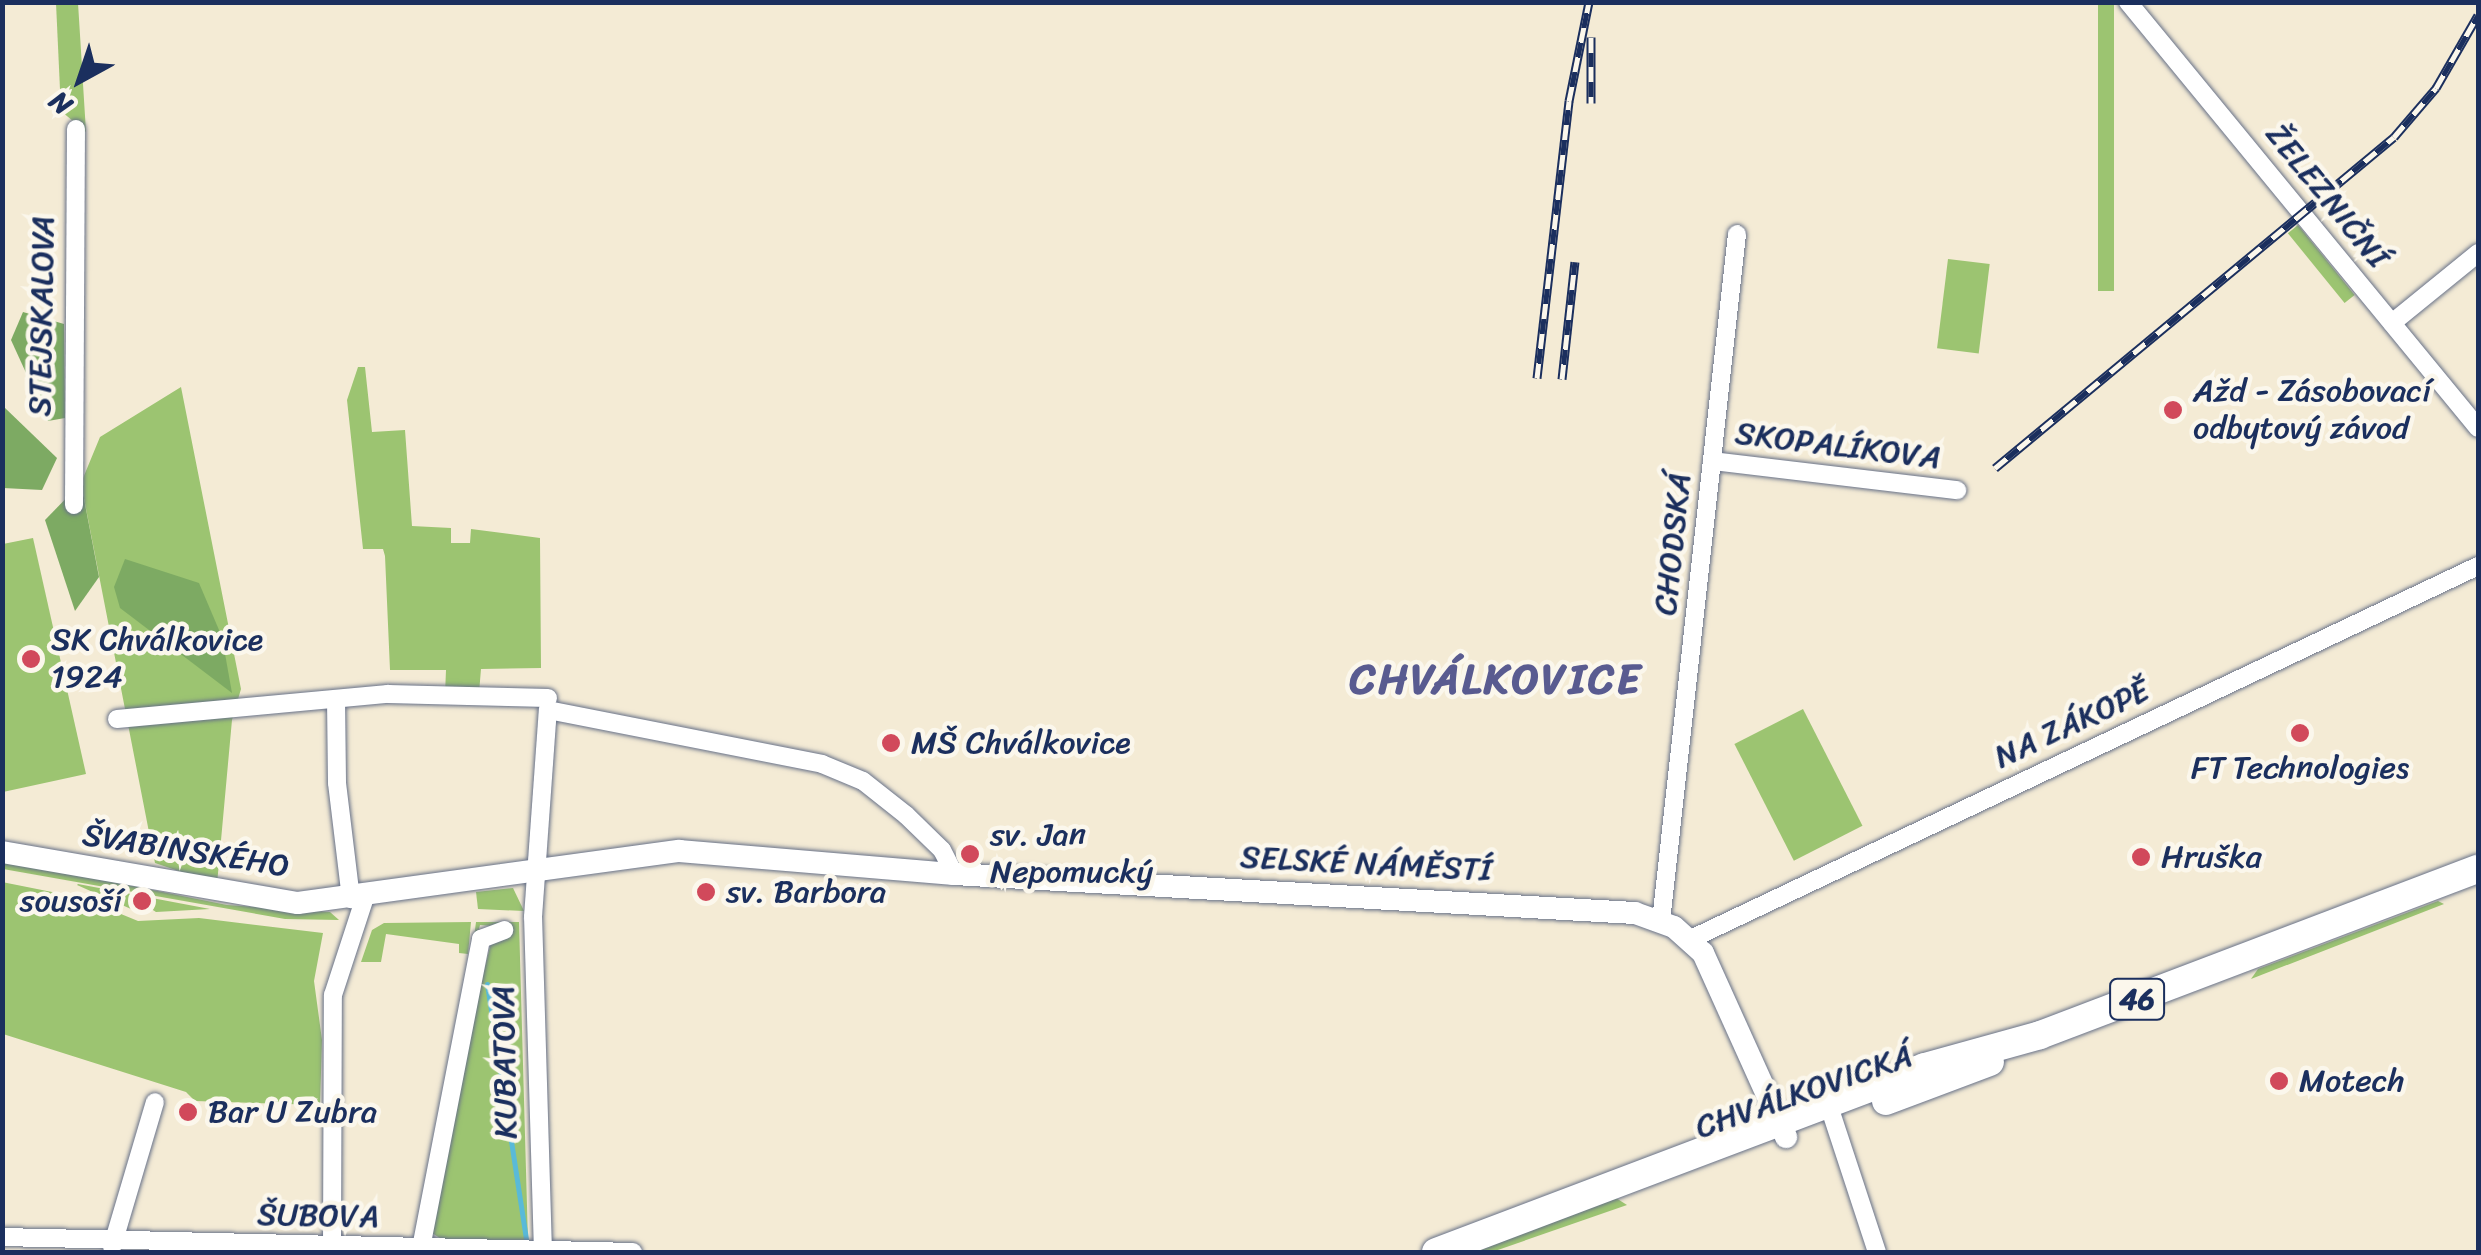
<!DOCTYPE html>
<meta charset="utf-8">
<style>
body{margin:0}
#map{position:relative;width:2481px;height:1255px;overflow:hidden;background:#f4ebd5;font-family:Sriracha,sans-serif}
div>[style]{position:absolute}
.green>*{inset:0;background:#9cc471;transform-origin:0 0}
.forest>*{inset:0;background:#7daa63}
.stream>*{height:5px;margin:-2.5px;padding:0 2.5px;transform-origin:2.5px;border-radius:2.5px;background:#59bad8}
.roads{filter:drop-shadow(0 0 2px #677188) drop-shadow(0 0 2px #677188)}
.minor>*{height:18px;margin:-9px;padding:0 9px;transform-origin:9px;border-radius:9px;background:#fff}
.tertiary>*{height:22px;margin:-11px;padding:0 11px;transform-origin:11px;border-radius:11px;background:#fff}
.primary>*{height:28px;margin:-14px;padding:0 14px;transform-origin:14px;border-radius:14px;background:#fff}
.rail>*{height:9px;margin-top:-4.5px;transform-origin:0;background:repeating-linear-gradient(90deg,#fbf7ec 0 15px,#1b2f5e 0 30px);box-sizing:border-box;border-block:2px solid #1b2f5e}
.dots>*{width:28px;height:28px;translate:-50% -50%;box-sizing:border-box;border:5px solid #fbf7ec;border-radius:50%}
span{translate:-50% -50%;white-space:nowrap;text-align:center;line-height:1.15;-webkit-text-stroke:9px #fbf7ec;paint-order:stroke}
.shield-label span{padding:2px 8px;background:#fbf7ec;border:2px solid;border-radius:8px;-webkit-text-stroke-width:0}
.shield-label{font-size:30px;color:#1b2f5e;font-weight:700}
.street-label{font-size:32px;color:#1b2f5e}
.poi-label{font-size:32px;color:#1b2f5e}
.left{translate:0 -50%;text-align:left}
.right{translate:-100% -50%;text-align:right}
.district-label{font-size:42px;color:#595b90;font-weight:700;letter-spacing:2.5px}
.frame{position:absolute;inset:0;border:5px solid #1b2f5e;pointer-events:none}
.north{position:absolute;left:30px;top:30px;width:100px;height:100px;-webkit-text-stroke:8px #fbf7ec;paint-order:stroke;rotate:220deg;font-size:28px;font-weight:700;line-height:40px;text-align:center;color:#1b2f5e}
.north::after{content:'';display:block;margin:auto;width:35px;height:45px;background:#1b2f5e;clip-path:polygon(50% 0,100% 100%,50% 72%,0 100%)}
</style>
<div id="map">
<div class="green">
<i style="clip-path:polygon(56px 3px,78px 3px,86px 132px,61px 111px)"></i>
<i style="left:2098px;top:3px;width:16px;height:288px"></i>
<i style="left:2298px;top:225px;width:90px;height:13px;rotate:51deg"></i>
<i style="left:1948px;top:259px;width:42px;height:90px;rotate:7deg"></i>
<i style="clip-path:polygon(358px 367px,365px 367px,372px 432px,405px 430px,412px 526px,451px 528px,451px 543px,470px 543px,471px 529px,540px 538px,541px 668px,481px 669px,479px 693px,445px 694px,446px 670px,390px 670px,385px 556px,383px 549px,363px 549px,347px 400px)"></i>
<i style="clip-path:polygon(181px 387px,241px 689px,232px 720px,217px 884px,155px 863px,81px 483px,100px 437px)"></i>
<i style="clip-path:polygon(33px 538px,86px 774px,3px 792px,3px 544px)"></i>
<i style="left:1803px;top:709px;width:131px;height:77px;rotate:63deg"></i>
<i style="clip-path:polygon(3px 860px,227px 905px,330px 912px,339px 920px,285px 919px,3px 869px)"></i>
<i style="clip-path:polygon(2px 882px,82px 898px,138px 921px,199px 918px,323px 933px,314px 981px,322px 1040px,320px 1105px,195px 1101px,186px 1092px,3px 1034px)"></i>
<i style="clip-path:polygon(77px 885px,78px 884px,210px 909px,156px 912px,142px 903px,140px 913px)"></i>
<i style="clip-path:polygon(513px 888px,524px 911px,478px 909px,476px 892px)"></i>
<i style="clip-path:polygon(2438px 901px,2444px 904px,2251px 979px,2258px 969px)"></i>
<i style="clip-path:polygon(471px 922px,468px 954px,459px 953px,459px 944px,386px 934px,381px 962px,361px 962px,372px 930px,384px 923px)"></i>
<i style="clip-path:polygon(476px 922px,519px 922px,528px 1241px,446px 1242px,432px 1233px,465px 1046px,491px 943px,506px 927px,480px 925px,471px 960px)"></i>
<i style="clip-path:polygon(1616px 1198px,1627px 1205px,1492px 1252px,1462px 1252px)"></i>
</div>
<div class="forest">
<i style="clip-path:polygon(23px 312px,64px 324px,65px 418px,48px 421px,11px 340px)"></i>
<i style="clip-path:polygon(4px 407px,57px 458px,42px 490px,3px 488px)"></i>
<i style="clip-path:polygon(81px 483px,99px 577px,75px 611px,45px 520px)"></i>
<i style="clip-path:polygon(125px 559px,199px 583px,222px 637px,232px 693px,120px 608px,114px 587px)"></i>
</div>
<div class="stream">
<i style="left:487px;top:984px;width:259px;rotate:81.3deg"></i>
</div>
<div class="roads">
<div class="minor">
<i style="left:2128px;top:2px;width:551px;rotate:50.59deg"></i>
<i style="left:2392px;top:323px;width:111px;rotate:-39.1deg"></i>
<i style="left:1712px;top:461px;width:247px;rotate:6.8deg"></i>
<i style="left:74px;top:505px;width:376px;rotate:-89.7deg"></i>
<i style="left:336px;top:699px;width:84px;rotate:89.3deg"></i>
<i style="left:337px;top:783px;width:117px;rotate:83.1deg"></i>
<i style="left:117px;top:719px;width:272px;rotate:-5.3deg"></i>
<i style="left:388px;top:694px;width:160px;rotate:1.4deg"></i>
<i style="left:1661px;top:921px;width:691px;rotate:-83.69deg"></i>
<i style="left:1691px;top:939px;width:871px;rotate:-25.36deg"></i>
<i style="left:1828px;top:1103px;width:157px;rotate:71.8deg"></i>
<i style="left:2px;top:1237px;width:631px;rotate:1.36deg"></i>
<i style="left:332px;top:1246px;width:251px;rotate:-89.8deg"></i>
<i style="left:333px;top:995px;width:103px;rotate:-71.9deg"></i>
<i style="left:112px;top:1247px;width:151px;rotate:-73.5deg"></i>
<i style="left:421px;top:1248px;width:315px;rotate:-79deg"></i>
<i style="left:481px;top:939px;width:25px;rotate:-21deg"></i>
<i style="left:543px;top:1252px;width:335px;rotate:-91.7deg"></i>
<i style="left:533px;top:917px;width:208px;rotate:-85.9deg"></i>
<i style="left:548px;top:710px;width:279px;rotate:11.1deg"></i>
<i style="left:822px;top:764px;width:44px;rotate:22.5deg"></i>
<i style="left:863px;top:781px;width:55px;rotate:38.3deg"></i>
<i style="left:906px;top:815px;width:50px;rotate:44.2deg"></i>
<i style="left:942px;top:850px;width:27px;rotate:63deg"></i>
</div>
<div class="tertiary">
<i style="left:2px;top:852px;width:300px;rotate:9.8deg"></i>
<i style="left:298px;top:903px;width:385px;rotate:-7.8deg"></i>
<i style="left:679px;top:851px;width:276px;rotate:4.8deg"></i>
<i style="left:954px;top:874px;width:682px;rotate:3.28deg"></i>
<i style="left:1635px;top:913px;width:41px;rotate:19.7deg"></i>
<i style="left:1674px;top:927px;width:39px;rotate:42deg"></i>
<i style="left:1703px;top:953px;width:202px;rotate:65.7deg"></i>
</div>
<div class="primary">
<i style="left:1886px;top:1101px;width:111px;rotate:-20.6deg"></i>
<i style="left:1436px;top:1252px;width:523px;rotate:-20.72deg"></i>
<i style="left:1925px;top:1067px;width:119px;rotate:-15.5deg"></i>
<i style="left:2040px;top:1035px;width:468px;rotate:-20.8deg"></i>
</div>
</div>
<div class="rail">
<i style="left:1591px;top:37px;width:66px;rotate:90deg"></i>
<i style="left:1537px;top:378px;width:279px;rotate:-83.4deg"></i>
<i style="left:1569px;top:101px;width:101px;rotate:-78.6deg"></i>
<i style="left:1562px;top:379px;width:118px;rotate:-83.7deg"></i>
<i style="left:1995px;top:468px;width:518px;rotate:-39.68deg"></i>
<i style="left:2394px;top:137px;width:65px;rotate:-49.4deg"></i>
<i style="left:2436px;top:88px;width:84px;rotate:-60.1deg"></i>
</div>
<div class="dots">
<i style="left:2173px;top:410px;background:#d1495b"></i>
<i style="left:31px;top:659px;background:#d1495b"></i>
<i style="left:2300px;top:733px;background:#d1495b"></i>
<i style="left:891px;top:743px;background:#d1495b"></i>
<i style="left:970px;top:854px;background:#d1495b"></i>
<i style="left:2141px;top:857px;background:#d1495b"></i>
<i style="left:706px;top:892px;background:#d1495b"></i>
<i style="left:142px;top:901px;background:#d1495b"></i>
<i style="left:2279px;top:1081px;background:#d1495b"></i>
<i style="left:188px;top:1112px;background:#d1495b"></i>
</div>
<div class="shield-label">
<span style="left:2137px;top:999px">46</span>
</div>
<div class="street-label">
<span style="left:2327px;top:196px;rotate:51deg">ŽELEZNIČNÍ</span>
<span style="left:42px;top:316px;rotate:-89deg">STEJSKALOVA</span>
<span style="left:1838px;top:446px;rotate:7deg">SKOPALÍKOVA</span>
<span style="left:1673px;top:544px;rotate:-84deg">CHODSKÁ</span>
<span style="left:2072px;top:724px;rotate:-25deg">NA ZÁKOPĚ</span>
<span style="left:186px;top:851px;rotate:9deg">ŠVABINSKÉHO</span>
<span style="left:1366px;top:864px;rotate:3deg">SELSKÉ NÁMĚSTÍ</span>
<span style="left:505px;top:1062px;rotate:-91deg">KUBATOVA</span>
<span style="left:1804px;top:1092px;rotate:-19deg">CHVÁLKOVICKÁ</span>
<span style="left:318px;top:1216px;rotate:1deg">ŠUBOVA</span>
</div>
<div class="poi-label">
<span class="left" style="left:2193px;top:410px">Ažd - Zásobovací<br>odbytový závod</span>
<span class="left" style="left:51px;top:659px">SK Chválkovice<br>1924</span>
<span class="left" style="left:911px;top:743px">MŠ Chválkovice</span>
<span style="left:2300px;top:768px">FT Technologies</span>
<span class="left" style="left:990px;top:854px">sv. Jan<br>Nepomucký</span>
<span class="left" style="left:2161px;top:857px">Hruška</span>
<span class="left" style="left:726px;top:892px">sv. Barbora</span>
<span class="right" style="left:122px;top:901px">sousoší</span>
<span class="left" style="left:2299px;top:1081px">Motech</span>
<span class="left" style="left:208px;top:1112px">Bar U Zubra</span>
</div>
<div class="district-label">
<span style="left:1496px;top:679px">CHVÁLKOVICE</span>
</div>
<div class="frame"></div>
<div class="north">N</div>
</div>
